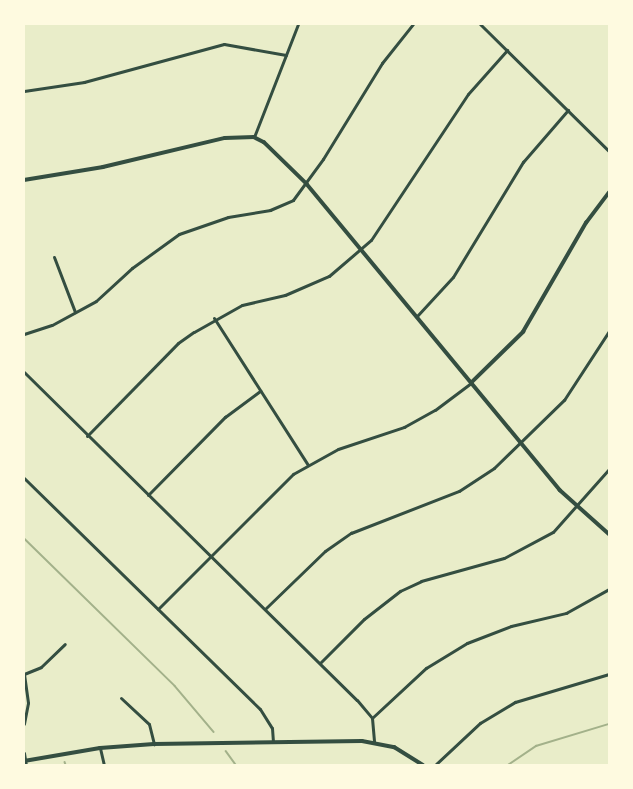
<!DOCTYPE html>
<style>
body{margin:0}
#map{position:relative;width:633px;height:789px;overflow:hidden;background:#e9edc9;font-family:"Work Sans",sans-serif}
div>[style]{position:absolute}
.stream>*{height:1.5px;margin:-0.75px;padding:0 0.75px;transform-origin:0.75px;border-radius:0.75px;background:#a3b18a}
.minor>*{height:3px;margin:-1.5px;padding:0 1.5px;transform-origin:1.5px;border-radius:1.5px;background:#344e41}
.tertiary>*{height:3.5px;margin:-1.75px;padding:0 1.75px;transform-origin:1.75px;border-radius:1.75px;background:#344e41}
.secondary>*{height:4px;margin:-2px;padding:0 2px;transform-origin:2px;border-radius:2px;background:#344e41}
span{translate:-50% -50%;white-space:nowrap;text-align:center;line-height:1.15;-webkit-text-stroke:4px #fefae0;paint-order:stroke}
.frame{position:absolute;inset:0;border:25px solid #fefae0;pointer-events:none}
</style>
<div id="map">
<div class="stream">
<i style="left:24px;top:538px;width:211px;rotate:44.4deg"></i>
<i style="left:175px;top:686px;width:60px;rotate:49.7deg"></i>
<i style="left:226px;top:751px;width:17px;rotate:54deg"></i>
<i style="left:65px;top:762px;width:3px;rotate:72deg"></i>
<i style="left:508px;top:765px;width:34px;rotate:-34deg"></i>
<i style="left:536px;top:746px;width:76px;rotate:-16.8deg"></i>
</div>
<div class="minor">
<i style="left:480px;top:24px;width:181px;rotate:44.6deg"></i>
<i style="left:24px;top:91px;width:61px;rotate:-8.5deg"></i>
<i style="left:84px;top:82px;width:145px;rotate:-15.2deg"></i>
<i style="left:224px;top:44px;width:63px;rotate:10.1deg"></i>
<i style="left:254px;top:137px;width:121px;rotate:-68.7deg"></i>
<i style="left:54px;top:257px;width:59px;rotate:69.1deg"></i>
<i style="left:417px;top:316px;width:53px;rotate:-47.3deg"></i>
<i style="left:453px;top:277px;width:135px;rotate:-58.7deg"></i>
<i style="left:523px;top:162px;width:69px;rotate:-49.1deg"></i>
<i style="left:214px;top:318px;width:174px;rotate:57.4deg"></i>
<i style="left:24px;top:334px;width:29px;rotate:-18deg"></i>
<i style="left:52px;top:325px;width:50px;rotate:-28.6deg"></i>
<i style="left:96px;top:301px;width:49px;rotate:-42.5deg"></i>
<i style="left:132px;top:268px;width:58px;rotate:-35.9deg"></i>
<i style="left:179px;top:234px;width:52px;rotate:-19.1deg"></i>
<i style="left:228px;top:217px;width:43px;rotate:-9.5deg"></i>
<i style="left:270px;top:210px;width:25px;rotate:-23deg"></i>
<i style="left:293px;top:200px;width:51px;rotate:-53.8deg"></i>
<i style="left:323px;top:159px;width:113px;rotate:-58.4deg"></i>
<i style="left:382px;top:63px;width:50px;rotate:-51.5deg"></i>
<i style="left:24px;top:372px;width:467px;rotate:44.6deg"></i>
<i style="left:357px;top:700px;width:23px;rotate:50deg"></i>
<i style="left:372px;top:718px;width:24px;rotate:85deg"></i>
<i style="left:87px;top:436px;width:130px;rotate:-45.6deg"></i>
<i style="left:178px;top:343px;width:19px;rotate:-35deg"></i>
<i style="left:194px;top:332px;width:55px;rotate:-29.4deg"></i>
<i style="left:242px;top:305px;width:44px;rotate:-13.1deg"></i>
<i style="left:285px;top:295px;width:48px;rotate:-23.4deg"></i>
<i style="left:329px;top:276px;width:55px;rotate:-40.6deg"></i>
<i style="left:371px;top:240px;width:175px;rotate:-56.4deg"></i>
<i style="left:468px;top:94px;width:59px;rotate:-48.4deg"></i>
<i style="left:24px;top:478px;width:330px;rotate:44.4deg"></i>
<i style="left:260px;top:709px;width:22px;rotate:58deg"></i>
<i style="left:272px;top:728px;width:13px;rotate:86deg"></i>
<i style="left:148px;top:495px;width:110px;rotate:-45.4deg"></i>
<i style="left:225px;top:417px;width:44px;rotate:-36.6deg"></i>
<i style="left:266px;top:608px;width:82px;rotate:-44deg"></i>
<i style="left:325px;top:551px;width:32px;rotate:-35deg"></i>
<i style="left:351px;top:533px;width:116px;rotate:-21.3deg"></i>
<i style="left:459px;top:491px;width:42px;rotate:-33.3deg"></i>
<i style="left:494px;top:468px;width:98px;rotate:-44.2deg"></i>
<i style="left:564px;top:400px;width:82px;rotate:-56.9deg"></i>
<i style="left:158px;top:609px;width:191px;rotate:-45deg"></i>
<i style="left:293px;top:474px;width:51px;rotate:-29.1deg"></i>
<i style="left:338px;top:449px;width:70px;rotate:-18.4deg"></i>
<i style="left:404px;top:427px;width:35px;rotate:-29deg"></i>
<i style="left:435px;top:410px;width:45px;rotate:-36.9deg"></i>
<i style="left:320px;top:663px;width:62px;rotate:-45deg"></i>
<i style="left:364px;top:619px;width:46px;rotate:-37.9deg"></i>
<i style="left:400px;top:591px;width:23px;rotate:-25deg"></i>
<i style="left:421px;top:581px;width:86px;rotate:-15.5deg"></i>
<i style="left:504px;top:558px;width:55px;rotate:-28deg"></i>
<i style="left:553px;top:532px;width:84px;rotate:-48.4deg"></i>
<i style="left:24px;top:674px;width:29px;rotate:82deg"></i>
<i style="left:28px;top:703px;width:21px;rotate:101deg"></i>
<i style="left:24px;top:674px;width:18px;rotate:-22deg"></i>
<i style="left:41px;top:667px;width:33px;rotate:-44deg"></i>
<i style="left:121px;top:698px;width:38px;rotate:43deg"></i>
<i style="left:149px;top:724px;width:21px;rotate:76deg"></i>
<i style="left:372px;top:718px;width:74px;rotate:-42.8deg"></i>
<i style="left:426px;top:668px;width:48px;rotate:-31.4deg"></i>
<i style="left:467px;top:643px;width:47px;rotate:-21.1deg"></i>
<i style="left:511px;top:626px;width:57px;rotate:-13.3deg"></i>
<i style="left:566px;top:613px;width:49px;rotate:-29.2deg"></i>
<i style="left:100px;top:748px;width:17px;rotate:77deg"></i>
<i style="left:24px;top:753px;width:12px;rotate:81deg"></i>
<i style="left:435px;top:765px;width:62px;rotate:-43deg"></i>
<i style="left:480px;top:723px;width:41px;rotate:-31deg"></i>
<i style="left:515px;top:702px;width:98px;rotate:-16.6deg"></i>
</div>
<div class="tertiary">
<i style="left:24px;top:180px;width:80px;rotate:-9.3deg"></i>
<i style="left:103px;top:167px;width:125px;rotate:-13.4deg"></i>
<i style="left:225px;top:138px;width:29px;rotate:-2deg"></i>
<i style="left:254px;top:137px;width:11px;rotate:27deg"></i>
<i style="left:264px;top:142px;width:60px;rotate:44.3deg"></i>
<i style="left:307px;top:184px;width:397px;rotate:50.4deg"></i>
<i style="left:560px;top:490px;width:66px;rotate:41.9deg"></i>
<i style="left:471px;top:383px;width:73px;rotate:-44.4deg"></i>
<i style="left:523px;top:332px;width:126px;rotate:-60deg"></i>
<i style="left:586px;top:223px;width:38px;rotate:-53deg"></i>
</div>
<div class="secondary">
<i style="left:24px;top:761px;width:77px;rotate:-9.7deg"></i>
<i style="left:100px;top:748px;width:54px;rotate:-4.2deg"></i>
<i style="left:154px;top:744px;width:208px;rotate:-0.8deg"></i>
<i style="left:362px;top:741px;width:33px;rotate:11deg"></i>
<i style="left:394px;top:747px;width:34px;rotate:32deg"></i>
</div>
<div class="frame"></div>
</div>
